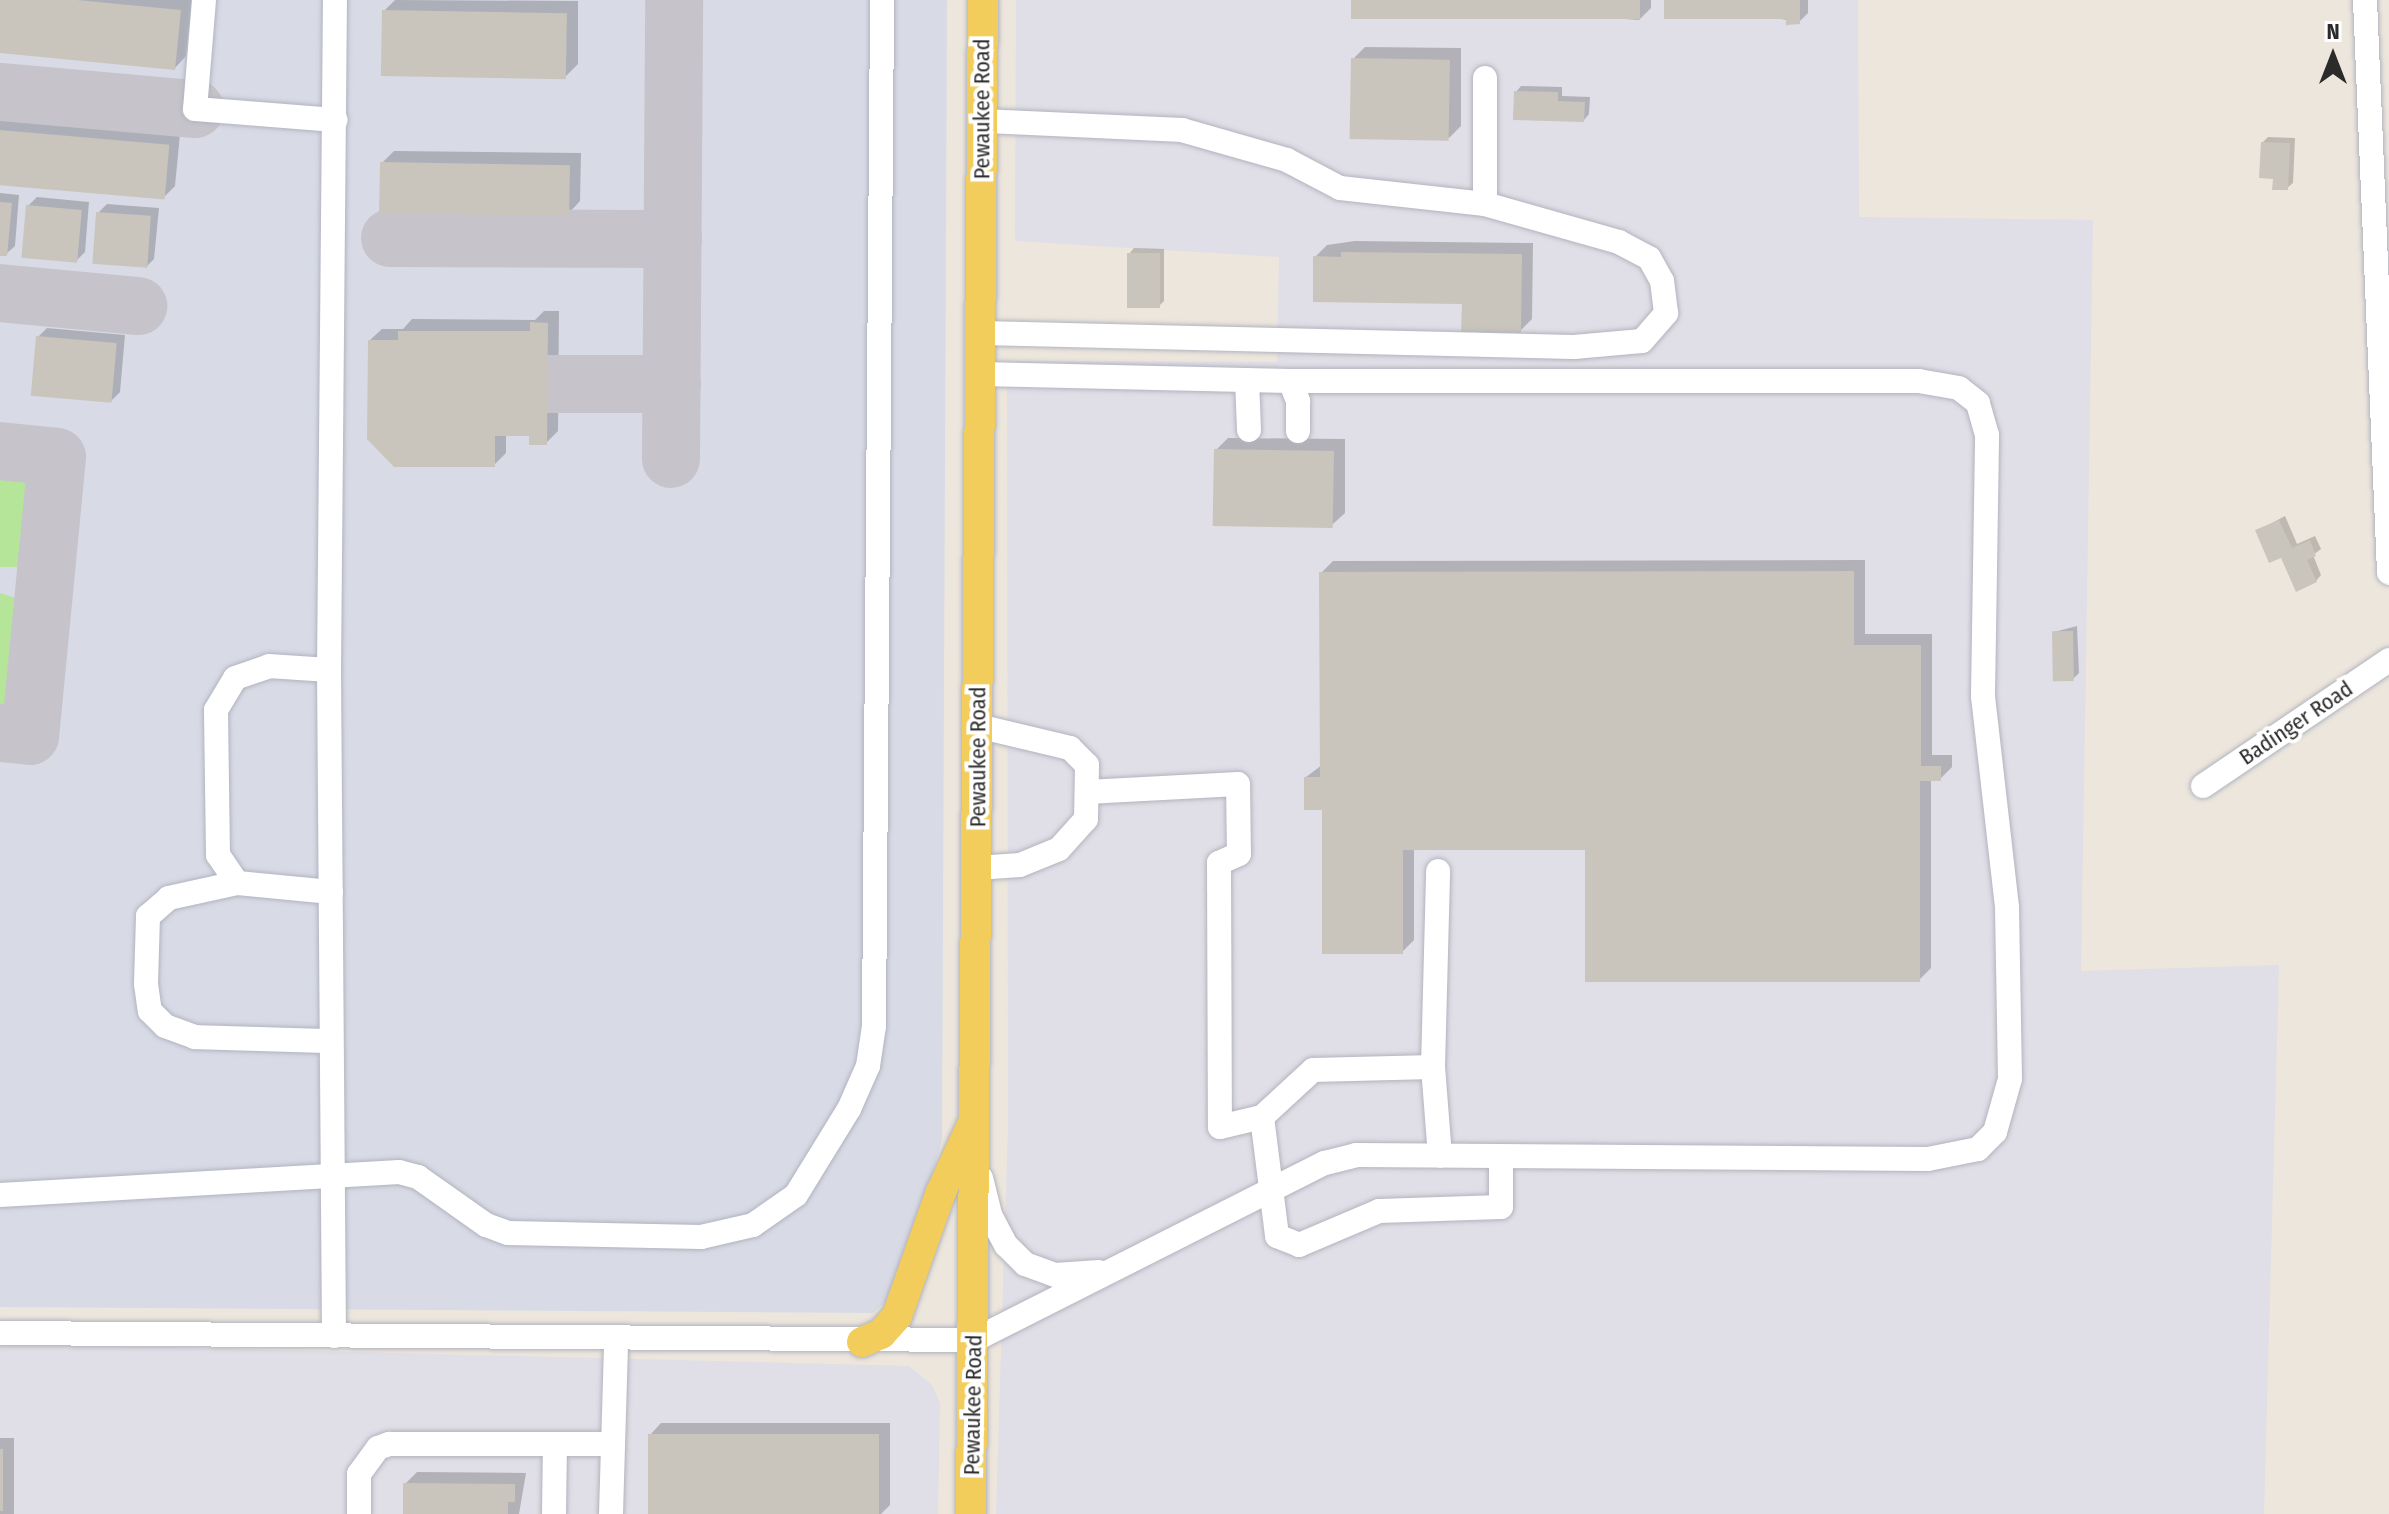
<!DOCTYPE html>
<style>
body{margin:0}
#map{position:relative;width:2389px;height:1514px;overflow:hidden;background:#ede6dd;font-family:"Fira Sans Condensed",sans-serif}
div>[style]{position:absolute}
.industrial>*{inset:0;background:#e0dee6}
.airport>*{inset:0;background:#d8dbe6}
.green>*{inset:0;background:#b4e599}
.shadow>*{inset:0;background:#0003;transform-origin:0 0}
.taxiway>*{height:58px;margin:-29px;padding:0 29px;transform-origin:29px;border-radius:29px;background:#c6c4ca}
.building>*{inset:0;background:#c9c4bc;transform-origin:0 0}
.roads{filter:drop-shadow(0 0 2px #b1b4bf) drop-shadow(0 0 2px #b1b4bf)}
.minor>*{height:24px;margin:-12px;padding:0 12px;transform-origin:12px;border-radius:12px;background:#fff}
.major>*{height:30px;margin:-15px;padding:0 15px;transform-origin:15px;border-radius:15px;background:#f3cd5c}
span{translate:-50% -50%;white-space:nowrap;text-align:center;line-height:1.15;-webkit-text-stroke:8px #fff;paint-order:stroke}
.street-label{font-size:22px;color:#2b2b2b}
.north{position:absolute;left:2293px;top:16px;width:80px;height:80px;-webkit-text-stroke:6px #fff;paint-order:stroke;rotate:0deg;font-size:22px;font-weight:700;line-height:32px;text-align:center;color:#2b2b2b}
.north::after{content:'';display:block;margin:auto;width:28px;height:36px;background:#2b2b2b;clip-path:polygon(50% 0,100% 100%,50% 72%,0 100%)}
</style>
<div id="map">
<div class="industrial">
<i style="clip-path:polygon(1016px 0,1858px 0,1859px 217px,2093px 220px,2081px 971px,2279px 965px,2264px 1514px,996px 1514px,1008px 1127px,1007px 361px,1277px 362px,1279px 257px,1015px 241px)"></i>
<i style="clip-path:polygon(0 1343px,909px 1366px,932px 1385px,940px 1403px,938px 1514px,0 1514px)"></i>
</div>
<div class="airport">
<i style="clip-path:polygon(0 0,947px 0,942px 1140px,898px 1291px,873px 1313px,0 1307px)"></i>
</div>
<div class="green">
<i style="clip-path:polygon(0 463px,25px 465px,39px 480px,35px 552px,21px 567px,0 567px)"></i>
<i style="clip-path:polygon(0 593px,22px 600px,30px 619px,22px 695px,18px 705px,0 712px)"></i>
</div>
<div class="shadow">
<i style="clip-path:polygon(0 0,192px 0,186px 56px,175px 68px,0 51px)"></i>
<i style="clip-path:polygon(395px 0,578px 1px,578px 64px,566px 76px,384px 11px)"></i>
<i style="clip-path:polygon(1353px 0,1651px 0,1651px 8px,1639px 20px)"></i>
<i style="clip-path:polygon(1666px 0,1808px 0,1808px 13px,1799px 22px)"></i>
<i style="clip-path:polygon(1365px 47px,1461px 48px,1461px 126px,1449px 138px,1353px 59px)"></i>
<i style="clip-path:polygon(1521px 86px,1562px 87px,1562px 96px,1590px 97px,1589px 114px,1584px 120px,1516px 92px)"></i>
<i style="clip-path:polygon(0 118px,180px 134px,175px 186px,163px 198px,0 183px)"></i>
<i style="clip-path:polygon(2268px 137px,2295px 138px,2293px 183px,2287px 188px,2275px 177px,2263px 142px)"></i>
<i style="clip-path:polygon(394px 151px,581px 153px,580px 201px,569px 213px,382px 163px)"></i>
<i style="clip-path:polygon(0 193px,19px 195px,15px 246px,6px 254px,0 254px)"></i>
<i style="clip-path:polygon(37px 197px,89px 202px,85px 252px,76px 261px,28px 206px)"></i>
<i style="clip-path:polygon(107px 204px,159px 208px,154px 259px,146px 267px,98px 213px)"></i>
<i style="clip-path:polygon(1355px 241px,1533px 243px,1532px 319px,1520px 331px,1464px 302px,1315px 257px,1327px 245px)"></i>
<i style="clip-path:polygon(1134px 248px,1164px 249px,1164px 301px,1158px 307px,1129px 254px)"></i>
<i style="clip-path:polygon(544px 311px,559px 311px,558px 431px,546px 443px,531px 434px,506px 434px,506px 453px,494px 465px,370px 340px,382px 329px,403px 329px,412px 319px,535px 320px)"></i>
<i style="clip-path:polygon(47px 328px,125px 335px,120px 392px,111px 401px,38px 337px)"></i>
<i style="clip-path:polygon(1228px 438px,1345px 439px,1345px 513px,1333px 524px,1216px 450px)"></i>
<i style="clip-path:polygon(2285px 516px,2297px 544px,2315px 536px,2321px 549px,2313px 555px,2321px 575px,2316px 581px,2257px 531px)"></i>
<i style="clip-path:polygon(1865px 560px,1865px 634px,1932px 634px,1932px 755px,1952px 755px,1952px 767px,1940px 779px,1931px 779px,1931px 968px,1919px 980px,1587px 848px,1414px 848px,1414px 940px,1402px 952px,1306px 777px,1322px 765px,1321px 573px,1333px 561px)"></i>
<i style="clip-path:polygon(2077px 626px,2079px 673px,2073px 679px,2054px 632px)"></i>
<i style="clip-path:polygon(661px 1423px,890px 1423px,890px 1505px,881px 1514px,650px 1514px,650px 1435px)"></i>
<i style="left:0;top:1438px;width:14px;height:76px"></i>
<i style="clip-path:polygon(417px 1472px,526px 1473px,519px 1514px,405px 1514px,405px 1484px)"></i>
</div>
<div class="taxiway">
<i style="left:0;top:92px;width:196px;rotate:5deg"></i>
<i style="left:390px;top:238px;width:283px;rotate:0.2deg"></i>
<i style="left:0;top:293px;width:139px;rotate:5.4deg"></i>
<i style="left:548px;top:384px;width:124px"></i>
<i style="left:0;top:451px;width:57px;rotate:6deg"></i>
<i style="left:57px;top:457px;width:280px;rotate:95.5deg"></i>
<i style="left:30px;top:736px;width:30px;rotate:-174deg"></i>
<i style="left:671px;top:459px;width:459px;rotate:-89.6deg"></i>
</div>
<div class="building">
<i style="clip-path:polygon(0 0,77px 0,181px 10px,175px 70px,0 53px)"></i>
<i style="left:1351px;top:0;width:289px;height:19px"></i>
<i style="clip-path:polygon(1664px 0,1800px 0,1800px 24px,1786px 25px,1786px 19px,1664px 19px)"></i>
<i style="left:382px;top:10px;width:185px;height:66px;rotate:1deg"></i>
<i style="left:1351px;top:58px;width:99px;height:81px;rotate:1deg"></i>
<i style="clip-path:polygon(1514px 91px,1558px 92px,1558px 101px,1585px 102px,1584px 122px,1513px 120px)"></i>
<i style="left:0;top:130px;width:170px;height:55px;rotate:5deg"></i>
<i style="clip-path:polygon(2261px 142px,2290px 143px,2288px 190px,2272px 190px,2273px 179px,2259px 178px)"></i>
<i style="left:380px;top:162px;width:190px;height:51px;rotate:1deg"></i>
<i style="clip-path:polygon(0 202px,12px 203px,7px 256px,0 256px)"></i>
<i style="left:26px;top:205px;width:56px;height:53px;rotate:5deg"></i>
<i style="left:96px;top:212px;width:55px;height:52px;rotate:4deg"></i>
<i style="clip-path:polygon(1341px 252px,1522px 254px,1521px 333px,1461px 332px,1462px 304px,1313px 302px,1313px 256px,1341px 257px)"></i>
<i style="left:1127px;top:253px;width:33px;height:55px"></i>
<i style="clip-path:polygon(530px 322px,548px 323px,547px 445px,529px 445px,529px 436px,495px 436px,495px 467px,394px 467px,367px 439px,368px 340px,398px 340px,398px 331px,530px 331px)"></i>
<i style="left:36px;top:336px;width:81px;height:60px;rotate:5deg"></i>
<i style="left:1214px;top:449px;width:120px;height:77px;rotate:1deg"></i>
<i style="clip-path:polygon(2279px 520px,2292px 548px,2310px 540px,2316px 556px,2307px 560px,2317px 582px,2296px 592px,2281px 558px,2269px 563px,2255px 530px)"></i>
<i style="clip-path:polygon(1854px 571px,1854px 645px,1921px 645px,1921px 766px,1941px 766px,1941px 781px,1920px 781px,1920px 982px,1585px 982px,1585px 850px,1403px 850px,1403px 954px,1322px 954px,1322px 810px,1304px 810px,1304px 777px,1320px 777px,1319px 572px)"></i>
<i style="left:2073px;top:631px;width:50px;height:21px;rotate:89deg"></i>
<i style="left:648px;top:1434px;width:231px;height:80px"></i>
<i style="left:0;top:1449px;width:3px;height:62px"></i>
<i style="clip-path:polygon(403px 1483px,515px 1484px,515px 1502px,508px 1502px,508px 1514px,403px 1514px)"></i>
</div>
<div class="roads">
<div class="minor">
<i style="left:204px;top:0;width:109px;rotate:94.7deg"></i>
<i style="left:195px;top:109px;width:141px;rotate:4.5deg"></i>
<i style="left:2365px;top:0;width:573px;rotate:87.6deg"></i>
<i style="left:1485px;top:78px;width:126px;rotate:90deg"></i>
<i style="left:981px;top:333px;width:593px;rotate:1.35deg"></i>
<i style="left:1574px;top:347px;width:68px;rotate:-5deg"></i>
<i style="left:1642px;top:341px;width:37px;rotate:-49deg"></i>
<i style="left:1666px;top:313px;width:32px;rotate:-97deg"></i>
<i style="left:1662px;top:281px;width:26px;rotate:-119deg"></i>
<i style="left:1649px;top:258px;width:34px;rotate:-152deg"></i>
<i style="left:1619px;top:242px;width:139px;rotate:-164.2deg"></i>
<i style="left:1485px;top:204px;width:146px;rotate:-173.7deg"></i>
<i style="left:1340px;top:188px;width:60px;rotate:-152.2deg"></i>
<i style="left:1287px;top:160px;width:109px;rotate:-164.1deg"></i>
<i style="left:1182px;top:130px;width:200px;rotate:-177.4deg"></i>
<i style="left:980px;top:374px;width:310px;rotate:1.3deg"></i>
<i style="left:1290px;top:381px;width:22px;rotate:68deg"></i>
<i style="left:1298px;top:401px;width:30px;rotate:90deg"></i>
<i style="left:1247px;top:380px;width:50px;rotate:87.7deg"></i>
<i style="left:2203px;top:786px;width:225px;rotate:-34.1deg"></i>
<i style="left:1087px;top:792px;width:151px;rotate:-3deg"></i>
<i style="left:1238px;top:784px;width:70px;rotate:89.2deg"></i>
<i style="left:1239px;top:854px;width:22px;rotate:156deg"></i>
<i style="left:1219px;top:863px;width:264px;rotate:89.8deg"></i>
<i style="left:1220px;top:1127px;width:43px;rotate:-13.4deg"></i>
<i style="left:1262px;top:1117px;width:120px;rotate:82.8deg"></i>
<i style="left:1277px;top:1236px;width:24px;rotate:22deg"></i>
<i style="left:1299px;top:1245px;width:87px;rotate:-23deg"></i>
<i style="left:1379px;top:1211px;width:122px;rotate:-1.9deg"></i>
<i style="left:1501px;top:1207px;width:51px;rotate:-90deg"></i>
<i style="left:977px;top:868px;width:43px;rotate:-4deg"></i>
<i style="left:1020px;top:865px;width:42px;rotate:-22.3deg"></i>
<i style="left:1059px;top:849px;width:40px;rotate:-48deg"></i>
<i style="left:1086px;top:819px;width:54px;rotate:-88.9deg"></i>
<i style="left:1087px;top:765px;width:24px;rotate:-135deg"></i>
<i style="left:1070px;top:748px;width:95px;rotate:-166.6deg"></i>
<i style="left:237px;top:883px;width:34px;rotate:-124deg"></i>
<i style="left:218px;top:855px;width:145px;rotate:-90.8deg"></i>
<i style="left:216px;top:710px;width:37px;rotate:-59deg"></i>
<i style="left:235px;top:678px;width:36px;rotate:-19deg"></i>
<i style="left:269px;top:666px;width:60px;rotate:3.8deg"></i>
<i style="left:331px;top:892px;width:94px;rotate:-174.5deg"></i>
<i style="left:237px;top:883px;width:70px;rotate:167.6deg"></i>
<i style="left:169px;top:898px;width:28px;rotate:139deg"></i>
<i style="left:148px;top:916px;width:68px;rotate:91.7deg"></i>
<i style="left:146px;top:984px;width:27px;rotate:82deg"></i>
<i style="left:150px;top:1011px;width:21px;rotate:45deg"></i>
<i style="left:165px;top:1026px;width:32px;rotate:20deg"></i>
<i style="left:195px;top:1037px;width:136px;rotate:1.7deg"></i>
<i style="left:1433px;top:1067px;width:196px;rotate:-88.5deg"></i>
<i style="left:1262px;top:1117px;width:69px;rotate:-42.7deg"></i>
<i style="left:1313px;top:1070px;width:120px;rotate:-1.4deg"></i>
<i style="left:1433px;top:1067px;width:89px;rotate:85.5deg"></i>
<i style="left:981px;top:1178px;width:38px;rotate:76deg"></i>
<i style="left:990px;top:1215px;width:34px;rotate:62deg"></i>
<i style="left:1006px;top:1245px;width:27px;rotate:45deg"></i>
<i style="left:1025px;top:1264px;width:32px;rotate:20deg"></i>
<i style="left:1055px;top:1275px;width:44px;rotate:-3.9deg"></i>
<i style="left:0;top:1195px;width:400px;rotate:-3.3deg"></i>
<i style="left:399px;top:1172px;width:20px;rotate:15deg"></i>
<i style="left:418px;top:1177px;width:83px;rotate:35.2deg"></i>
<i style="left:486px;top:1225px;width:23px;rotate:20deg"></i>
<i style="left:508px;top:1233px;width:193px;rotate:1.2deg"></i>
<i style="left:701px;top:1237px;width:53px;rotate:-13deg"></i>
<i style="left:753px;top:1225px;width:52px;rotate:-34.9deg"></i>
<i style="left:796px;top:1195px;width:101px;rotate:-58.4deg"></i>
<i style="left:849px;top:1109px;width:47px;rotate:-66.2deg"></i>
<i style="left:868px;top:1066px;width:40px;rotate:-81.5deg"></i>
<i style="left:874px;top:1026px;width:1026px;rotate:-89.55deg"></i>
<i style="left:0;top:1333px;width:974px;rotate:0.41deg"></i>
<i style="left:974px;top:1340px;width:393px;rotate:-26.8deg"></i>
<i style="left:1325px;top:1163px;width:32px;rotate:-14deg"></i>
<i style="left:1356px;top:1155px;width:572px;rotate:0.4deg"></i>
<i style="left:1928px;top:1159px;width:51px;rotate:-11.3deg"></i>
<i style="left:1978px;top:1149px;width:24px;rotate:-45deg"></i>
<i style="left:1995px;top:1132px;width:55px;rotate:-74.2deg"></i>
<i style="left:2010px;top:1079px;width:172px;rotate:-91deg"></i>
<i style="left:2007px;top:907px;width:212px;rotate:-96.5deg"></i>
<i style="left:1983px;top:696px;width:261px;rotate:-89.1deg"></i>
<i style="left:1987px;top:435px;width:33px;rotate:-106deg"></i>
<i style="left:1978px;top:403px;width:24px;rotate:-142deg"></i>
<i style="left:1959px;top:388px;width:41px;rotate:-170.1deg"></i>
<i style="left:1919px;top:381px;width:629px;rotate:180deg"></i>
<i style="left:334px;top:1336px;width:666px;rotate:-90.43deg"></i>
<i style="left:329px;top:670px;width:670px;rotate:-89.49deg"></i>
<i style="left:359px;top:1514px;width:40px;rotate:-90deg"></i>
<i style="left:359px;top:1474px;width:32px;rotate:-54deg"></i>
<i style="left:378px;top:1448px;width:12px;rotate:-20deg"></i>
<i style="left:389px;top:1444px;width:223px"></i>
<i style="left:554px;top:1514px;width:70px;rotate:-89.2deg"></i>
<i style="left:611px;top:1514px;width:173px;rotate:-88.3deg"></i>
</div>
<div class="major">
<i style="left:862px;top:1342px;width:21px;rotate:-23deg"></i>
<i style="left:881px;top:1334px;width:24px;rotate:-48deg"></i>
<i style="left:897px;top:1316px;width:132px;rotate:-70.5deg"></i>
<i style="left:941px;top:1192px;width:74px;rotate:-65.2deg"></i>
<i style="left:971px;top:1514px;width:1514px;rotate:-89.55deg"></i>
</div>
</div>
<div class="street-label">
<span style="left:982px;top:109px;rotate:-90deg">Pewaukee Road</span>
<span style="left:2296px;top:723px;rotate:-34deg">Badinger Road</span>
<span style="left:978px;top:757px;rotate:-90deg">Pewaukee Road</span>
<span style="left:973px;top:1405px;rotate:-89deg">Pewaukee Road</span>
</div>
<div class="north">N</div>
</div>
